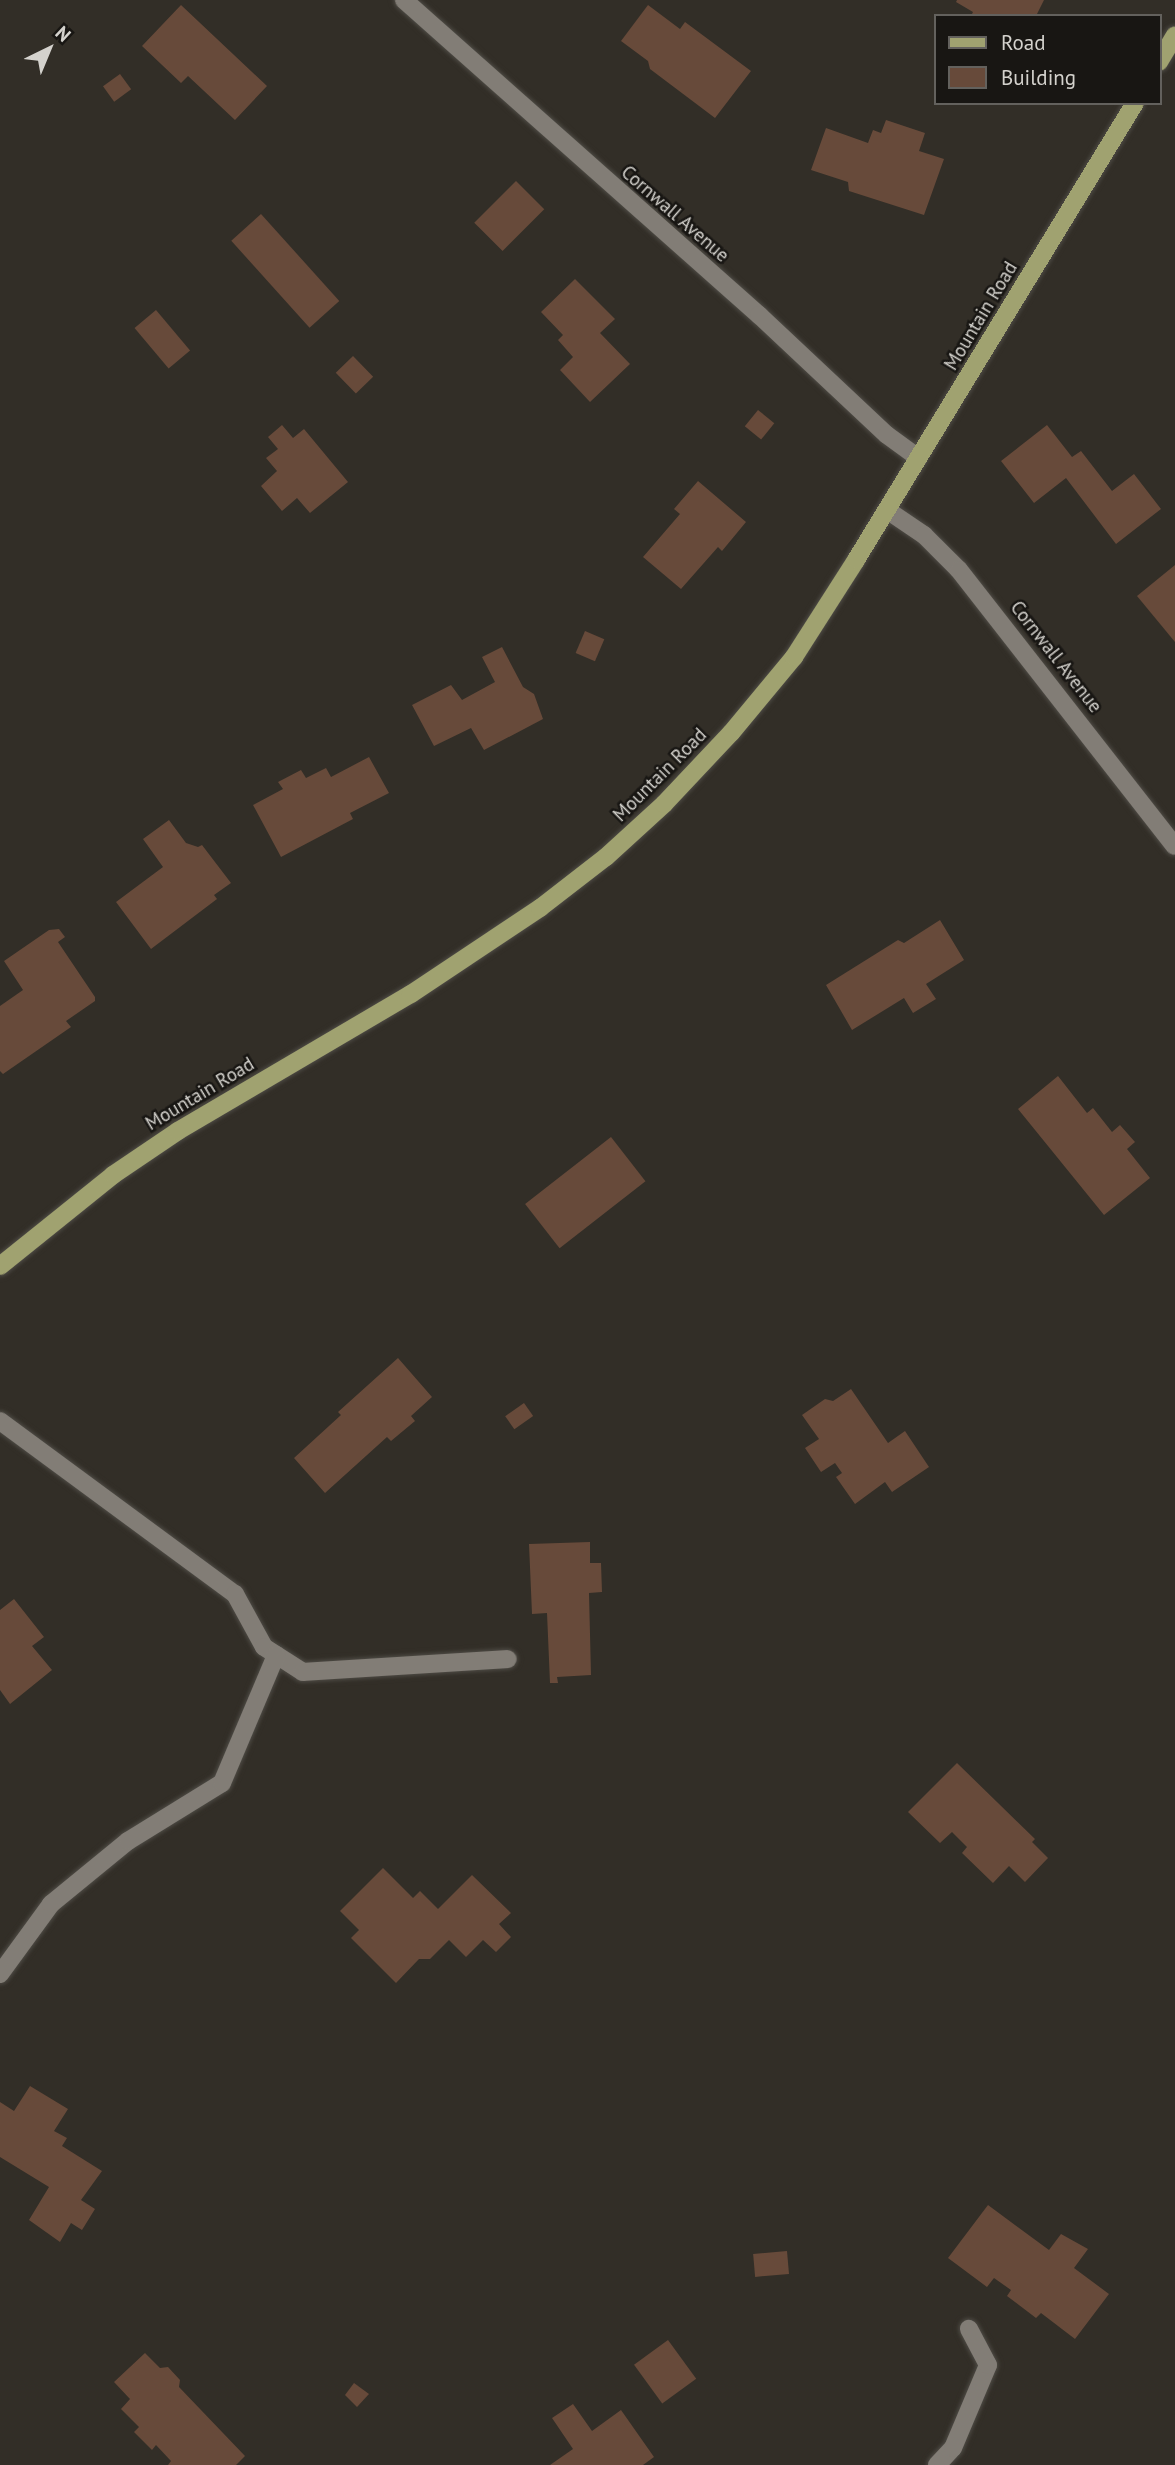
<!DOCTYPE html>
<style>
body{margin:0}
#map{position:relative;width:1175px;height:2465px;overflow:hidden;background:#322e27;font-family:"PT Sans",sans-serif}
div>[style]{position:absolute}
.building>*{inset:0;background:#674a3a;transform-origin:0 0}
.roads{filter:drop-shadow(0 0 2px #4e4b45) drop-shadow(0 0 2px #4e4b45)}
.minor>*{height:18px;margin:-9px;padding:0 9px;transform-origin:9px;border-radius:9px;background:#827d76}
.major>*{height:18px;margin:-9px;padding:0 9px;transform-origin:9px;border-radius:9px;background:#a0a270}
span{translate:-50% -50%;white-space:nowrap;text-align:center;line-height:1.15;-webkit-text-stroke:5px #181613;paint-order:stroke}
.street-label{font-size:19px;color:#d4d2cd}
.legend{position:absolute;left:934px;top:14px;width:228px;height:91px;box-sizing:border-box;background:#181613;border:2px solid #63615d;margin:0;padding:9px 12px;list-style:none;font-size:21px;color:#d4d2cd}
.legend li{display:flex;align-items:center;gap:14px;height:35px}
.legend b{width:35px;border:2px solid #63615d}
.north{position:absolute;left:14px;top:14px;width:70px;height:70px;-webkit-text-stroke:5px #181613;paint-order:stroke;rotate:43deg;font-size:19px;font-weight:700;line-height:28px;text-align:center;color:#d4d2cd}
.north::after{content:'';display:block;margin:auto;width:24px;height:32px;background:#d4d2cd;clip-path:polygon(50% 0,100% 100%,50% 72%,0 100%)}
</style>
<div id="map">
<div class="building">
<i style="clip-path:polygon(957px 0,1044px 0,1036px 16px,971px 16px,973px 12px,956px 2px)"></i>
<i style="clip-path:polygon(181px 5px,267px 86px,235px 120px,188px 76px,181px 83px,142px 46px)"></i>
<i style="clip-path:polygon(648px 5px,680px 29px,685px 22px,751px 71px,715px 118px,650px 69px,648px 61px,621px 41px)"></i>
<i style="left:120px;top:74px;width:19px;height:21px;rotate:54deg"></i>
<i style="clip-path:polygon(886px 120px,925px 133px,919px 151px,944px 159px,924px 215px,849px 191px,848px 182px,811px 170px,826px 128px,868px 143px,873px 130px,881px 133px)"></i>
<i style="left:516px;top:181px;width:40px;height:59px;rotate:45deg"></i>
<i style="left:261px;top:214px;width:117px;height:40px;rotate:48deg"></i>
<i style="clip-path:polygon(575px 279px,615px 319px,600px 333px,630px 364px,590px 402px,560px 370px,573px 357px,558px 340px,563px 335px,541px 312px)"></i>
<i style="left:156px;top:310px;width:53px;height:28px;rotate:50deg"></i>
<i style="left:353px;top:356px;width:29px;height:24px;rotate:46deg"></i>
<i style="left:758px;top:410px;width:21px;height:21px;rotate:39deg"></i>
<i style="clip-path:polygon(282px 425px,293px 438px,304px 429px,348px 482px,310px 513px,297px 498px,282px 511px,261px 486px,277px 471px,266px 458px,278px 449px,268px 437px)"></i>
<i style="clip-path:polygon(1047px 425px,1072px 457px,1081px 451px,1112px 491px,1134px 474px,1161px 509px,1116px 544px,1066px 478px,1034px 503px,1001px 461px)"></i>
<i style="clip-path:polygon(698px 481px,746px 522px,722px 551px,718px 547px,681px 589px,643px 557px,680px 514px,674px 509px)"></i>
<i style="clip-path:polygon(1175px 565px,1175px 642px,1137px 596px)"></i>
<i style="left:585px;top:631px;width:21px;height:24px;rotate:23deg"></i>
<i style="clip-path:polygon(502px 647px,523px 687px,534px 694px,543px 719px,484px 750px,471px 728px,434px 746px,412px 705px,451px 685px,462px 700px,495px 682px,482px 657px)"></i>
<i style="clip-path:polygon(369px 757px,389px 793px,350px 813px,353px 819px,281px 857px,253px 805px,283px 789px,278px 782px,301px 770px,306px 778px,326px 768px,331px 777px)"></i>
<i style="clip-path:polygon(169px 820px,186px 843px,198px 847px,202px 845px,231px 883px,214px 895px,217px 899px,151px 949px,116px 902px,163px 867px,143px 839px)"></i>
<i style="clip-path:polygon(940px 920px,964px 960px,926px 984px,936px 999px,913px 1013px,904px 998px,852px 1030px,826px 985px,898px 940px,904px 943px)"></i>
<i style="clip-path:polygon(59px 929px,65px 937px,58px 942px,95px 997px,95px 1001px,66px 1021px,71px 1027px,3px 1074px,0 1071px,0 1006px,23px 990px,4px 961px,49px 930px)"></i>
<i style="clip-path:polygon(1058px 1076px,1087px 1113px,1093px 1108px,1112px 1132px,1120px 1125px,1135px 1142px,1127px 1149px,1150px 1178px,1104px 1215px,1018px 1109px)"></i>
<i style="left:611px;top:1137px;width:56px;height:109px;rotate:52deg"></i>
<i style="clip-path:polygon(398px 1358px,432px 1397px,411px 1416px,415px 1421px,391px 1441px,387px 1437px,325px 1493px,294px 1458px,341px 1415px,338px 1412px)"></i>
<i style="clip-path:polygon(851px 1389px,888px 1443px,905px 1431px,929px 1467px,892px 1492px,885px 1482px,855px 1504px,836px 1477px,842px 1473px,835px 1463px,821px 1472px,805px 1448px,819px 1439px,802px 1415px,825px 1399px,833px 1401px)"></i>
<i style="left:524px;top:1403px;width:16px;height:23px;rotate:55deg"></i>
<i style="clip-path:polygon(590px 1542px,590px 1563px,601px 1563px,602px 1592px,589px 1593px,591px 1675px,557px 1677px,558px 1683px,550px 1683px,547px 1613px,532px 1614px,529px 1544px)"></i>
<i style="clip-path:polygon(14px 1599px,44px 1637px,32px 1646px,52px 1670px,10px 1704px,0 1690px,0 1610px)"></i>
<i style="clip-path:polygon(957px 1763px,1035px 1839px,1032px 1842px,1048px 1858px,1025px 1882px,1009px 1866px,993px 1883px,962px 1853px,967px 1847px,952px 1832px,940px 1843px,908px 1812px)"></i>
<i style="clip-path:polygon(383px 1868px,413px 1898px,420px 1891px,438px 1909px,472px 1875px,511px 1913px,499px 1924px,511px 1937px,496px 1952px,483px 1940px,466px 1957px,449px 1940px,430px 1959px,419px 1959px,396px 1983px,351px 1938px,359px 1930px,340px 1911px)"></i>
<i style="clip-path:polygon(30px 2086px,68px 2109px,54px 2131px,67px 2138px,62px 2146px,102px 2171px,81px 2200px,95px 2209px,82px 2230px,71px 2223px,60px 2242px,29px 2220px,49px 2187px,0 2157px,0 2102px,14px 2111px)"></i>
<i style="clip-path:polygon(988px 2205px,1049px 2250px,1061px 2234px,1088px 2249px,1074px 2268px,1109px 2294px,1075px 2339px,1041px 2313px,1036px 2318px,1007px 2296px,1011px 2290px,994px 2278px,987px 2287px,948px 2258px)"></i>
<i style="left:787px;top:2251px;width:23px;height:34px;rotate:85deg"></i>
<i style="left:668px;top:2340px;width:48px;height:42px;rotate:54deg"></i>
<i style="clip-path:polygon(145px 2353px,160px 2368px,168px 2367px,180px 2380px,179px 2387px,245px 2456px,236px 2465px,168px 2465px,171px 2461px,156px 2445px,152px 2450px,134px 2432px,139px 2427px,121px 2409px,130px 2399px,114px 2382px)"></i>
<i style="clip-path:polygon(354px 2383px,369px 2394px,357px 2407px,345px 2395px)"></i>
<i style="clip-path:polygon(573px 2404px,592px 2431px,621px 2410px,654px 2457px,643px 2465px,550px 2465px,573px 2449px,552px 2418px)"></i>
</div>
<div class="roads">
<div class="minor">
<i style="left:404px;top:0;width:475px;rotate:41.6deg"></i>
<i style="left:759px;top:315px;width:175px;rotate:43.2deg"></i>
<i style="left:887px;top:435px;width:39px;rotate:36deg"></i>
<i style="left:887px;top:510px;width:45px;rotate:34deg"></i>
<i style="left:924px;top:535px;width:49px;rotate:45deg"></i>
<i style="left:959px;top:570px;width:350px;rotate:52deg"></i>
<i style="left:0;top:1421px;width:292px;rotate:36.4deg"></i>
<i style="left:235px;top:1594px;width:60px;rotate:61.3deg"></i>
<i style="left:264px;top:1647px;width:46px;rotate:32.7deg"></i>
<i style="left:303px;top:1672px;width:205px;rotate:-3.6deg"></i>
<i style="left:0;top:1974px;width:87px;rotate:-53.9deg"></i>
<i style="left:51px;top:1904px;width:99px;rotate:-39.3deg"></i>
<i style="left:128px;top:1841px;width:110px;rotate:-31.7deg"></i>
<i style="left:222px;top:1783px;width:139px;rotate:-67.1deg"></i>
<i style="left:937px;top:2465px;width:23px;rotate:-47deg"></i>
<i style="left:953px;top:2448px;width:90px;rotate:-67.1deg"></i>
<i style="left:988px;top:2365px;width:41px;rotate:-117.8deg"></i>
</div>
<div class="major">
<i style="left:1159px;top:62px;width:31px;rotate:-59deg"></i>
<i style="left:0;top:1266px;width:145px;rotate:-38.8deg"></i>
<i style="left:113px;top:1175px;width:78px;rotate:-34.1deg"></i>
<i style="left:178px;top:1131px;width:270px;rotate:-30.5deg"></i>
<i style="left:411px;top:994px;width:155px;rotate:-33.7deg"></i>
<i style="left:540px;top:908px;width:83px;rotate:-37.7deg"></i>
<i style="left:606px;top:857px;width:79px;rotate:-42.4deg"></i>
<i style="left:664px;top:804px;width:98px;rotate:-46.7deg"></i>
<i style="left:731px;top:733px;width:99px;rotate:-50.3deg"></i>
<i style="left:794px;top:657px;width:115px;rotate:-57.4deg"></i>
<i style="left:856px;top:560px;width:535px;rotate:-58.6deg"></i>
</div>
</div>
<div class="street-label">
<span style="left:675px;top:214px;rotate:41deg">Cornwall Avenue</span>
<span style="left:981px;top:316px;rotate:-59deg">Mountain Road</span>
<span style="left:1056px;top:657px;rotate:52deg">Cornwall Avenue</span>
<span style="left:660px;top:775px;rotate:-45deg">Mountain Road</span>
<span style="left:200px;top:1094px;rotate:-31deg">Mountain Road</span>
</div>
<ul class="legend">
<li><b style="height:9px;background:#a0a270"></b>Road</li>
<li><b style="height:19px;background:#674a3a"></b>Building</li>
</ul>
<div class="north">N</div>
</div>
